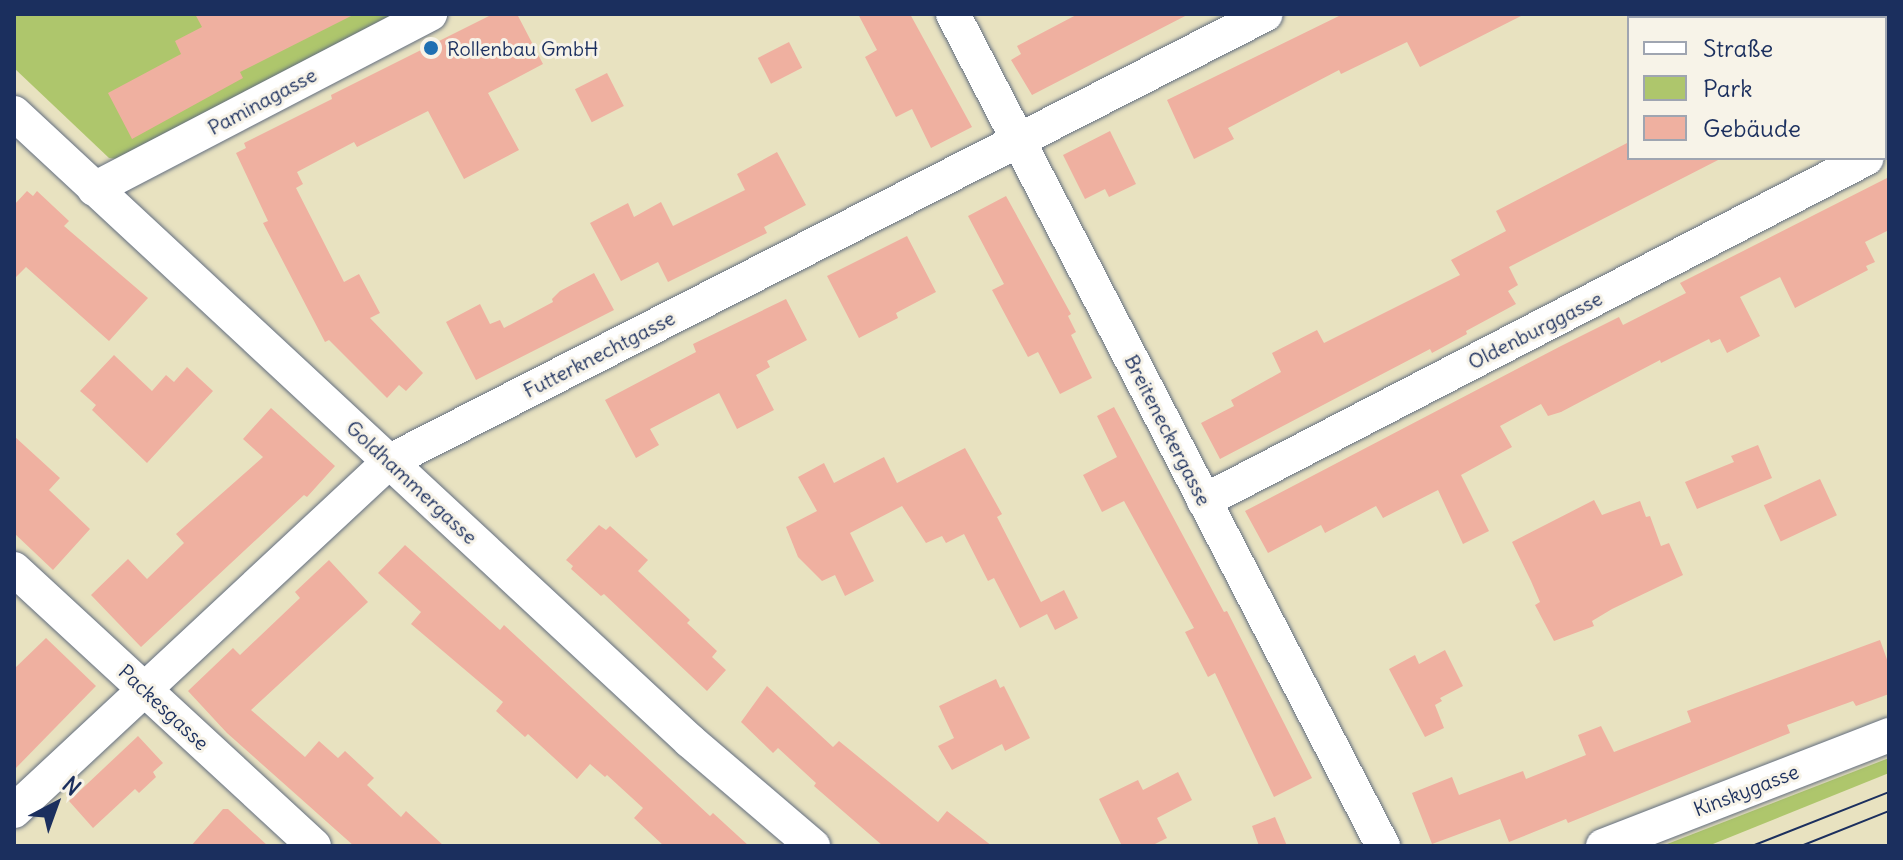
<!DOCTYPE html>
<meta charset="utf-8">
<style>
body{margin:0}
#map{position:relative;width:1903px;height:860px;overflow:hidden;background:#e8e2c0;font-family:Delius,sans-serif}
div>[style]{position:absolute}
.green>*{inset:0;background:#aec66c}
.building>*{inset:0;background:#efb0a0;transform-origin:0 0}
.roads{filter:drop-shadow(0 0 2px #636e80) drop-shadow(0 0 2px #636e80)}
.minor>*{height:34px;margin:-17px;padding:0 17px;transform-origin:17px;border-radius:17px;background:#fff}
.tram>*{height:2px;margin:-1px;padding:0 1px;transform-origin:1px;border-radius:1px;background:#1b2f5e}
.dots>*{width:22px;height:22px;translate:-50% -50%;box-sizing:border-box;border:4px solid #f7f3e8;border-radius:50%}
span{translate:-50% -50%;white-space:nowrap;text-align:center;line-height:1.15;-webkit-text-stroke:6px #f7f3e8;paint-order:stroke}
.poi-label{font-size:20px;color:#1b2f5e}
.left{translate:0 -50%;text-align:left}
.street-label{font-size:20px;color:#1b2f5e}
.frame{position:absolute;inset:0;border:16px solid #1b2f5e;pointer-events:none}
.legend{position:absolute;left:1627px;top:16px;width:260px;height:144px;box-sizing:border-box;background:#f7f3e8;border:2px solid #9fa5b1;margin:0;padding:10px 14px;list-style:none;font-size:24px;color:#1b2f5e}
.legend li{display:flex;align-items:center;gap:16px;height:40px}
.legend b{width:40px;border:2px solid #9fa5b1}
.north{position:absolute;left:16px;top:764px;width:80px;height:80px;-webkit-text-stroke:6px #f7f3e8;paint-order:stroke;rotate:41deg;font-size:22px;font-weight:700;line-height:32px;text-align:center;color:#1b2f5e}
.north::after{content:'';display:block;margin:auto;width:28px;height:36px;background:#1b2f5e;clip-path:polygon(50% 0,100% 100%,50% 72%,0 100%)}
</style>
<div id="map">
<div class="green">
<i style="clip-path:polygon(14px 14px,393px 14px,117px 159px,109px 158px,14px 68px)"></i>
<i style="clip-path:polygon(1889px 758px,1889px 773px,1708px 846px,1662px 846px)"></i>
</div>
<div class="building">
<i style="clip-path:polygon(195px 14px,355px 14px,240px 72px,243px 78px,132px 139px,108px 93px,181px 54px,175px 41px,202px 27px)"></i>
<i style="clip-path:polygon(493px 14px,517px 14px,543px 64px,488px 93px,519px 150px,464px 179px,428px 111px,357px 147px,354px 142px,297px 172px,303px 184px,296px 188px,344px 282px,359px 274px,380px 313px,370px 318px,423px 373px,406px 391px,399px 385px,387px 398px,329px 340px,325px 342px,263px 223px,268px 221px,236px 153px,246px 148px,244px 143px,332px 99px,331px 95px)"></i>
<i style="clip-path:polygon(858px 14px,910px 14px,972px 127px,931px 148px,912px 109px,896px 117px,865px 57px,877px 50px)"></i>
<i style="clip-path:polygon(1078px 14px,1189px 14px,1032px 95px,1011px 60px,1021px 54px,1017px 46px)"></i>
<i style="clip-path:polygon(1343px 14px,1525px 14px,1420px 67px,1407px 42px,1341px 74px,1339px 70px,1228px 128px,1234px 139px,1194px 159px,1167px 100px)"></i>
<i style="left:789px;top:42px;width:29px;height:35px;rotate:63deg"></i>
<i style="left:607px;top:73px;width:37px;height:36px;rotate:63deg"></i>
<i style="clip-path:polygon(1110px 131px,1136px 184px,1109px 197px,1105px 189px,1085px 199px,1063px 155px)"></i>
<i style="clip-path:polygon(1629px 142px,1629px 158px,1722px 158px,1509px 267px,1518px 285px,1508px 291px,1516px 304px,1466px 331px,1467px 334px,1432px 353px,1430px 349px,1220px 459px,1201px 423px,1234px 406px,1231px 400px,1281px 372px,1272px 353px,1317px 330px,1324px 343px,1460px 275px,1451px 260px,1506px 231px,1496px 211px)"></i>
<i style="clip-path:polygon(777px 152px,806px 205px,764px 227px,767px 233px,668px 282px,658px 262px,621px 281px,590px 223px,628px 203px,634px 217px,661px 202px,673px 226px,745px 190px,737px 174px)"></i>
<i style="clip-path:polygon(1889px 177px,1889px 230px,1865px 242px,1875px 262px,1866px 266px,1868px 270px,1795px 308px,1780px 277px,1740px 297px,1760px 336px,1727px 353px,1720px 339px,1711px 343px,1709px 339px,1661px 363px,1660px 360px,1561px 412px,1548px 416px,1541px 404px,1500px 426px,1512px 447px,1461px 475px,1489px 531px,1463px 544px,1438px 490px,1383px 518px,1376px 506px,1325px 533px,1321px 525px,1268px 553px,1245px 511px,1561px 346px,1619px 317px,1623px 325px,1686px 293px,1680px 283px)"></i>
<i style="clip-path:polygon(27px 191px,33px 196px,37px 191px,69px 221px,64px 226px,148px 298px,109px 341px,26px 267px,14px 279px,14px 205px)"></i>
<i style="clip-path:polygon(1006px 196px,1071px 314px,1068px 316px,1076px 332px,1071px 335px,1092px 378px,1060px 394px,1038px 352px,1028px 357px,992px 290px,1004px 284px,968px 216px)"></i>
<i style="clip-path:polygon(907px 236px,936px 292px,896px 313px,898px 318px,859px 338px,827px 276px)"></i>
<i style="clip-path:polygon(594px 273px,614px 310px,476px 380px,446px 322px,480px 304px,490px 324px,500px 320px,504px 328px,553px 302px,552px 299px,560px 291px)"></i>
<i style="clip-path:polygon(786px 299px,807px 340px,767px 361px,770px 367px,756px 375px,774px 410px,737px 429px,719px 393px,650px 429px,659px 445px,636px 458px,605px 400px,696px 352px,693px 344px)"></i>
<i style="clip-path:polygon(114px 355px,152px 391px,166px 375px,174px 382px,187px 367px,213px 391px,147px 463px,92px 410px,96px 405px,80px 391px)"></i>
<i style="clip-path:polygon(1114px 407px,1224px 612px,1227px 611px,1312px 778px,1274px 797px,1215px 673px,1208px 677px,1185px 632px,1194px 628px,1124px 501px,1102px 512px,1083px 475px,1117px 457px,1097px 416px)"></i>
<i style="clip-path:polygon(271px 408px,335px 466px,307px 497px,304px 495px,141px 647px,91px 595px,128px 559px,147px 579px,184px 543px,176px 534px,263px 457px,243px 439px)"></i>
<i style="clip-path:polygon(14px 436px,60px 478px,49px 490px,90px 529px,53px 570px,14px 533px)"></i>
<i style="clip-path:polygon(1758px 445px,1772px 478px,1697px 509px,1685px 482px,1734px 462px,1731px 456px)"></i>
<i style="clip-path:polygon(965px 448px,1002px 514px,997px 517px,1041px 602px,1064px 590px,1078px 618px,1055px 630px,1047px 614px,1020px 628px,994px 578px,988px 581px,964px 534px,946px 543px,942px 536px,926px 543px,902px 506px,850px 533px,874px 581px,845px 596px,835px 575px,822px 581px,798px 557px,786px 527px,817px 511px,798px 477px,824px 463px,834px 483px,884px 457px,897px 483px)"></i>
<i style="left:1820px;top:479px;width:40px;height:62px;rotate:65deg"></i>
<i style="clip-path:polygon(1594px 500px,1602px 515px,1640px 501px,1646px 517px,1650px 516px,1661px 546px,1669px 543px,1683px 575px,1612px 609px,1592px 621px,1594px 626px,1554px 641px,1535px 605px,1540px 602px,1531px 581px,1512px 542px)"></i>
<i style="clip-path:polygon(599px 525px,606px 530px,610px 526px,648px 560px,638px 571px,690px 620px,687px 623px,717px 651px,712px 657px,726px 670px,707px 691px,604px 594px,601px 596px,571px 569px,573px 566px,566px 560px)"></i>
<i style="clip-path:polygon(405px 545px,500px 630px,504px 625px,710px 816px,713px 813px,749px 846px,664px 846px,634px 818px,643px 808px,607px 775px,605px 777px,590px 764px,577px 779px,528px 734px,525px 737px,496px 711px,503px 702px,411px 624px,421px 612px,378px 573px)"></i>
<i style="clip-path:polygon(329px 560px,368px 602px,251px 710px,305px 757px,319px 741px,338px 758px,345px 751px,374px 778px,367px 785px,401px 817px,406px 811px,444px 846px,354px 846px,227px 733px,188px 691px,233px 648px,240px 655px,300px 598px,295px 592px)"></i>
<i style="clip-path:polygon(46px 638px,96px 686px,14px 770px,14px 669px)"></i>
<i style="clip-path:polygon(1880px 640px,1889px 665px,1889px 694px,1856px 706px,1853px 701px,1787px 725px,1790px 733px,1568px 823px,1566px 819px,1509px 842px,1500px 819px,1432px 844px,1412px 793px,1452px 777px,1459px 795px,1523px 771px,1526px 779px,1586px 755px,1578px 735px,1601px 726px,1614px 752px,1691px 722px,1687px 711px)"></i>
<i style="clip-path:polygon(1445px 650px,1463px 686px,1440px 698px,1442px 701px,1435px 705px,1444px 728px,1425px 737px,1389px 669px,1415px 655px,1419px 664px)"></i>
<i style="clip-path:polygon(996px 679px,1000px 688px,1004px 686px,1030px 738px,1005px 751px,1002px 744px,952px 770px,938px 746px,954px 738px,939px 706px)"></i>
<i style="clip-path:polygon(767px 686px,833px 747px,839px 741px,938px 822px,947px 811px,992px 846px,883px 846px,814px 786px,816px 783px,778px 748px,773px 753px,741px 722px)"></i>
<i style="clip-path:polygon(138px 736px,163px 763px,153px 772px,156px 777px,139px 793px,135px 789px,93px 828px,69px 801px)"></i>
<i style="clip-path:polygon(1178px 772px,1192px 800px,1157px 818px,1167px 838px,1151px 846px,1122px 846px,1099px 799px,1138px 780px,1143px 790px)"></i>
<i style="clip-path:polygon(223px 809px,228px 809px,268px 846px,191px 846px)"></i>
<i style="clip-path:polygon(1275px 817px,1287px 846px,1259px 846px,1252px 826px)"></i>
</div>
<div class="roads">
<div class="minor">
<i style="left:953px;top:14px;width:937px;rotate:62.67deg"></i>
<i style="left:14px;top:113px;width:923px;rotate:42.89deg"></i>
<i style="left:690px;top:741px;width:162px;rotate:40.5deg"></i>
<i style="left:94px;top:189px;width:379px;rotate:-27.5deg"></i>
<i style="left:1204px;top:501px;width:746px;rotate:-27.35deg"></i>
<i style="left:14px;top:569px;width:408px;rotate:42.7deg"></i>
<i style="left:14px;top:811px;width:514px;rotate:-42.95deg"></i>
<i style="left:390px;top:461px;width:983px;rotate:-27.03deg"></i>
<i style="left:1603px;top:846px;width:307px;rotate:-21.2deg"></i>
</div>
</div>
<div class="tram">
<i style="left:1752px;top:846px;width:147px;rotate:-21.5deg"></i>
<i style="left:1801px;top:846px;width:95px;rotate:-21.7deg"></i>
</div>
<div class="dots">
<i style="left:431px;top:48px;background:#1f6fb2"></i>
</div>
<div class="poi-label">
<span class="left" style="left:447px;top:48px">Rollenbau GmbH</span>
</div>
<div class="street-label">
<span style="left:262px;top:101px;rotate:-28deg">Paminagasse</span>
<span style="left:1535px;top:330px;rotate:-27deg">Oldenburggasse</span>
<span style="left:599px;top:354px;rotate:-27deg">Futterknechtgasse</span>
<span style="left:1168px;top:430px;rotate:63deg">Breiteneckergasse</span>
<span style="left:412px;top:482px;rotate:43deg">Goldhammergasse</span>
<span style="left:164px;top:707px;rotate:43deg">Packesgasse</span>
<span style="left:1746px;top:790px;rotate:-21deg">Kinskygasse</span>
</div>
<div class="frame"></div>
<ul class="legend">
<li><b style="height:10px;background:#fff"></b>Straße</li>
<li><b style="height:22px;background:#aec66c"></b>Park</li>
<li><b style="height:22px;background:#efb0a0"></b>Gebäude</li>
</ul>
<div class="north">N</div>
</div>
